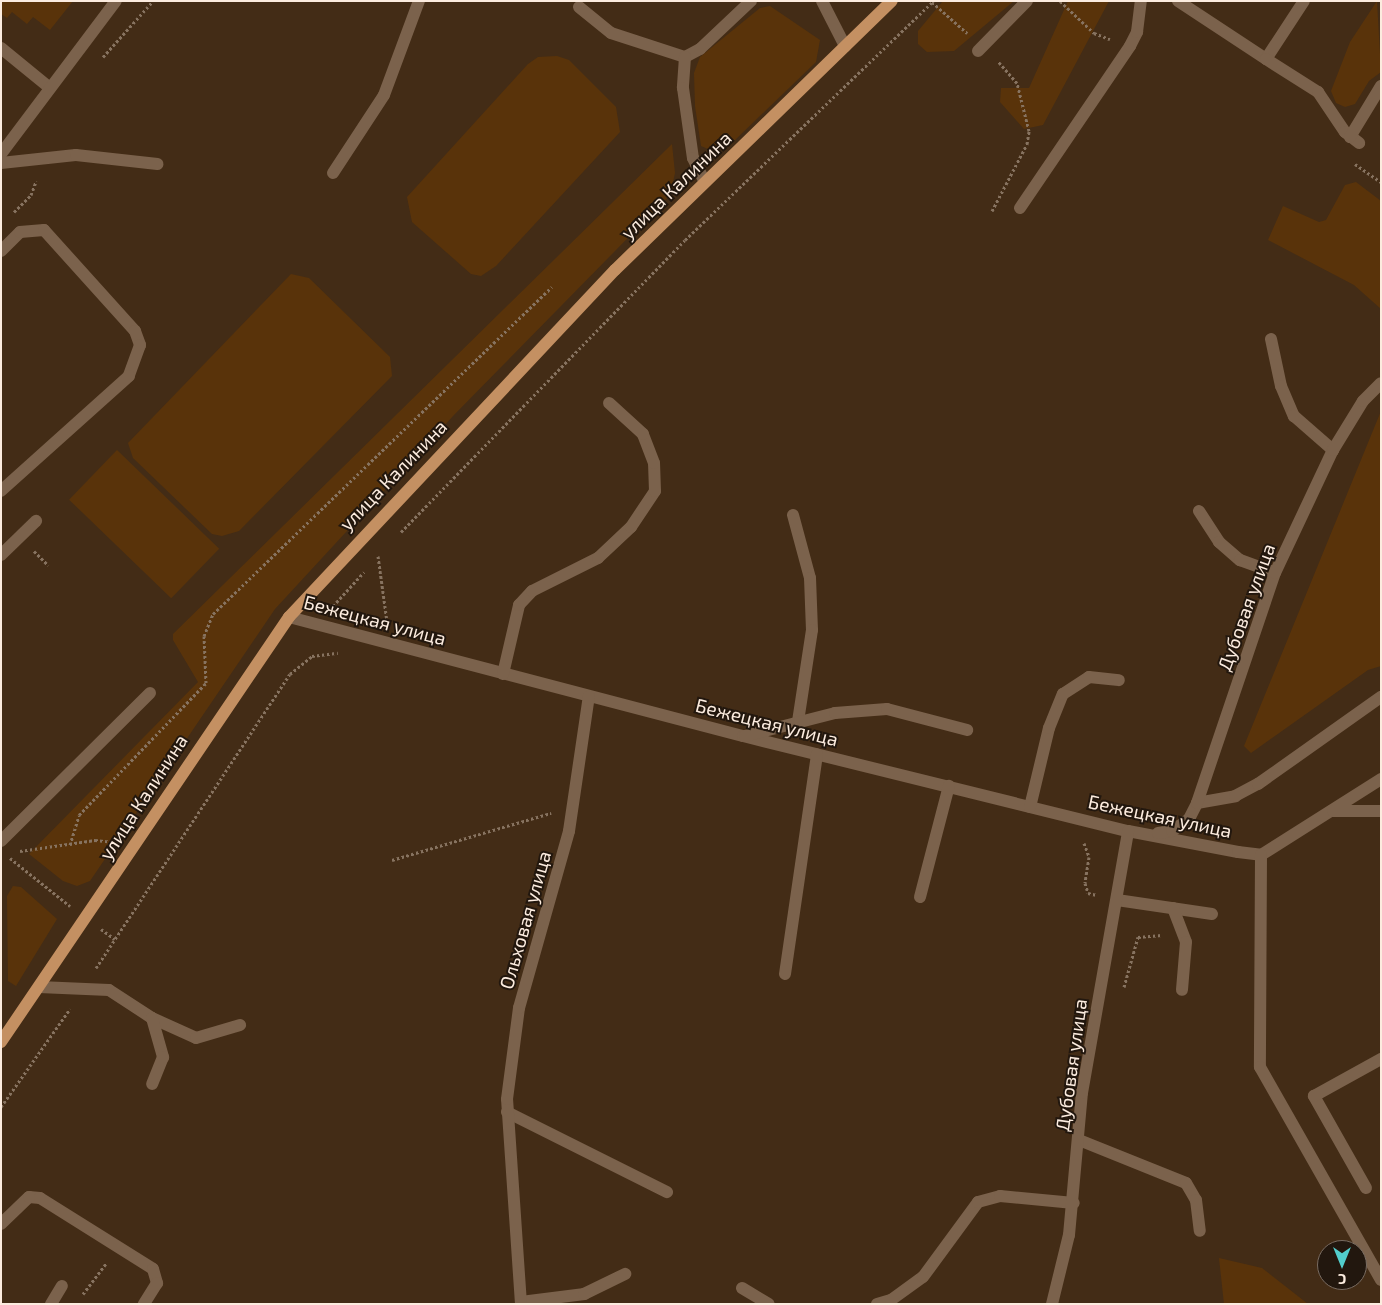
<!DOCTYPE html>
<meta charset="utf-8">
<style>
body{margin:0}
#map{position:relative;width:1382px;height:1305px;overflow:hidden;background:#432c16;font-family:"Exo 2",sans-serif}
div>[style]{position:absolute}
.green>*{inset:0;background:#59330a;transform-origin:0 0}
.path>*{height:3px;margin-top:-1.5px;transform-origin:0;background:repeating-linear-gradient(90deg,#877360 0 2.5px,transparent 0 5px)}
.minor>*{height:12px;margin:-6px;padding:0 6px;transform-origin:6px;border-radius:6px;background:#7b624c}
.major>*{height:12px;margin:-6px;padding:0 6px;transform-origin:6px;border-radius:6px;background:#c49062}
span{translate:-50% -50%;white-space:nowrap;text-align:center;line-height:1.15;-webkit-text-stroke:4px #22170e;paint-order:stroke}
.street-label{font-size:19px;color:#fcecdf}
.frame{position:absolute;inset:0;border:2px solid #fcecdf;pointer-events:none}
.north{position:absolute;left:1317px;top:1240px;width:50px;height:50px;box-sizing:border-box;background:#22170e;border:1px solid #796c62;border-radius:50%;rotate:180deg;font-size:14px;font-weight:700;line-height:20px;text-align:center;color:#fcecdf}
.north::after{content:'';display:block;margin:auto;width:18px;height:22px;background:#52cdcc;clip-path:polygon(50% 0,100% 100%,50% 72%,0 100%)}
</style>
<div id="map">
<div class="green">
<i style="clip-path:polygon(1px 1px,73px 1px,50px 30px,33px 17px,27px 24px,12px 12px,7px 18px,1px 14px)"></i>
<i style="clip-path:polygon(943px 1px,1014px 1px,954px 51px,927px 52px,918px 44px,918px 31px)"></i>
<i style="clip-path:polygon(1068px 1px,1109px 1px,1043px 125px,1024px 129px,1000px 102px,1001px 88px,1029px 88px)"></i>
<i style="clip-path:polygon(1377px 1px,1381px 72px,1369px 81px,1355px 104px,1345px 107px,1336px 103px,1331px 91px,1350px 42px)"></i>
<i style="clip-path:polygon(770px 6px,820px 40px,816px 62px,734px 141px,708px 149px,701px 146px,695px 106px,694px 73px,700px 57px,760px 8px)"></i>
<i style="clip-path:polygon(557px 56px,569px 60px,616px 107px,620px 132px,496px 266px,481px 276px,471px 274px,412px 222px,407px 197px,528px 64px,538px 57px)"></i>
<i style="clip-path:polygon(672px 144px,675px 173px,670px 195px,454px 415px,275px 609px,90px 881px,77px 886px,63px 881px,29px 854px,198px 682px,173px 640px,173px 634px)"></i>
<i style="clip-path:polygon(1356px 182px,1381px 201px,1381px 309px,1354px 285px,1268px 240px,1283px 206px,1319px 222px,1326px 220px,1345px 185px)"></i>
<i style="clip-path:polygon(291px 274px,309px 278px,390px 357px,392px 376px,239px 531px,222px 536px,212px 534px,133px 458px,128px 443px)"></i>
<i style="clip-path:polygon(1381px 411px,1381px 666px,1368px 670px,1251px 753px,1244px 746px)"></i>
<i style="left:117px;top:450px;width:142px;height:69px;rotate:44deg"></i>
<i style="clip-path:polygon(13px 886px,21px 887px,57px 919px,16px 986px,8px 981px,7px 896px)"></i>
<i style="clip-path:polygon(1219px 1258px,1262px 1268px,1308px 1304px,1224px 1304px)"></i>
</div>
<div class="path">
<i style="left:1060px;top:1px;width:47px;rotate:43.3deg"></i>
<i style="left:1094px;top:33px;width:17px;rotate:21deg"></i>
<i style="left:932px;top:2px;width:47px;rotate:41.5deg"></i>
<i style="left:103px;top:57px;width:75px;rotate:-48.2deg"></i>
<i style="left:1355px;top:164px;width:32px;rotate:35deg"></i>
<i style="left:992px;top:211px;width:76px;rotate:-62.4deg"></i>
<i style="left:1027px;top:144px;width:13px;rotate:-81deg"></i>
<i style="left:1029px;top:131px;width:49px;rotate:-104deg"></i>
<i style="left:1017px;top:83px;width:29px;rotate:-131deg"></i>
<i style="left:14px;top:212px;width:24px;rotate:-45deg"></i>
<i style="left:31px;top:195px;width:15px;rotate:-70deg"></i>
<i style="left:401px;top:532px;width:407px;rotate:-45.8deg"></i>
<i style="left:685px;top:240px;width:344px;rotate:-43.9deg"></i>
<i style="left:34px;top:551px;width:20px;rotate:45deg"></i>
<i style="left:378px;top:556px;width:67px;rotate:82.2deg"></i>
<i style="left:333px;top:606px;width:46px;rotate:-47.6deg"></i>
<i style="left:1084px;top:843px;width:15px;rotate:70deg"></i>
<i style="left:1089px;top:857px;width:26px;rotate:99deg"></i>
<i style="left:1085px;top:883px;width:10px;rotate:73deg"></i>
<i style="left:1088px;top:893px;width:9px;rotate:13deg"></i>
<i style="left:70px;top:845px;width:31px;rotate:-73deg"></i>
<i style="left:79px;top:815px;width:183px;rotate:-46.1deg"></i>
<i style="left:206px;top:683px;width:47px;rotate:-92.4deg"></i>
<i style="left:204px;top:636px;width:24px;rotate:-68deg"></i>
<i style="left:213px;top:614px;width:471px;rotate:-44deg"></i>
<i style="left:20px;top:851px;width:76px;rotate:-8.3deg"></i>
<i style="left:95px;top:840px;width:18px;rotate:6deg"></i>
<i style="left:10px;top:858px;width:77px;rotate:38.7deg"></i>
<i style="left:392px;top:860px;width:166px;rotate:-16.5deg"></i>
<i style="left:101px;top:929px;width:17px;rotate:36deg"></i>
<i style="left:96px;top:968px;width:352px;rotate:-56.6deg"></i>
<i style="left:290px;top:674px;width:28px;rotate:-39deg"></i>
<i style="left:312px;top:656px;width:26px;rotate:-7deg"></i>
<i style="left:1124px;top:987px;width:52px;rotate:-74.4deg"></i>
<i style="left:1138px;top:937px;width:24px;rotate:-5deg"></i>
<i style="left:1px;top:1107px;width:120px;rotate:-54.9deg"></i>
<i style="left:83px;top:1294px;width:39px;rotate:-53deg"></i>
</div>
<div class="minor">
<i style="left:822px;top:1px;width:51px;rotate:62.9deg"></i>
<i style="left:1178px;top:1px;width:105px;rotate:33.4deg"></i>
<i style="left:1266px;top:59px;width:69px;rotate:-56.8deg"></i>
<i style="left:579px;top:7px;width:41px;rotate:39.1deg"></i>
<i style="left:611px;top:33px;width:78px;rotate:18deg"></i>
<i style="left:685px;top:57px;width:17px;rotate:-28deg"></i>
<i style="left:700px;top:49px;width:70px;rotate:-43.3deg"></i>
<i style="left:1px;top:48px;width:63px;rotate:39.2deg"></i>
<i style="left:978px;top:51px;width:70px;rotate:-45.6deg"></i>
<i style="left:685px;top:57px;width:31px;rotate:94deg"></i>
<i style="left:683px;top:88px;width:71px;rotate:81.9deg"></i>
<i style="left:693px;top:158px;width:25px;rotate:64deg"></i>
<i style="left:1266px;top:59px;width:62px;rotate:32.4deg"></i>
<i style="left:1318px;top:92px;width:48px;rotate:56deg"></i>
<i style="left:1345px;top:132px;width:18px;rotate:38deg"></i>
<i style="left:1350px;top:137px;width:60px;rotate:-58.7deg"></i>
<i style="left:1px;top:154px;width:191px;rotate:-53.1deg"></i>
<i style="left:1px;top:163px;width:75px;rotate:-6.1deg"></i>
<i style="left:76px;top:155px;width:82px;rotate:6.3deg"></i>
<i style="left:333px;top:173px;width:93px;rotate:-56.8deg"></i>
<i style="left:384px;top:95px;width:100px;rotate:-69.6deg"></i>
<i style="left:1020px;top:208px;width:196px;rotate:-55.8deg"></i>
<i style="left:1130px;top:46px;width:16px;rotate:-63deg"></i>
<i style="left:1137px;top:32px;width:31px;rotate:-83deg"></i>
<i style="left:1px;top:251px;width:27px;rotate:-45deg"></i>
<i style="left:20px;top:232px;width:24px;rotate:-5deg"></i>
<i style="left:44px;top:230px;width:136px;rotate:48deg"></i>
<i style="left:135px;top:331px;width:15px;rotate:70deg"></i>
<i style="left:140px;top:345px;width:33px;rotate:110deg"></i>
<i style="left:129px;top:376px;width:172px;rotate:138.1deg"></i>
<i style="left:1271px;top:339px;width:48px;rotate:78deg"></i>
<i style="left:1281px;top:386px;width:33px;rotate:67deg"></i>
<i style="left:1294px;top:416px;width:52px;rotate:41.1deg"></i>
<i style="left:1199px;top:511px;width:37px;rotate:57deg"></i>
<i style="left:1219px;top:542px;width:28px;rotate:41deg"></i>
<i style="left:1240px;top:560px;width:37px;rotate:20deg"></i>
<i style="left:793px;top:515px;width:65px;rotate:74.9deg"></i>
<i style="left:810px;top:578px;width:52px;rotate:87.8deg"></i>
<i style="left:812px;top:630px;width:93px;rotate:98.7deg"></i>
<i style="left:1px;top:555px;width:49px;rotate:-44.2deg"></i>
<i style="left:289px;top:617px;width:469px;rotate:14.7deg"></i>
<i style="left:743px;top:736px;width:397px;rotate:13.9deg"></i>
<i style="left:1128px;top:831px;width:112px;rotate:10.8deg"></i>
<i style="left:1238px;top:852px;width:23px;rotate:7deg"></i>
<i style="left:1261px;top:855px;width:142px;rotate:-32.3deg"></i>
<i style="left:503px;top:674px;width:71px;rotate:-76.9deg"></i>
<i style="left:519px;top:605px;width:19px;rotate:-47deg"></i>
<i style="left:532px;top:591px;width:74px;rotate:-26.6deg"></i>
<i style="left:598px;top:558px;width:45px;rotate:-43.2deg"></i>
<i style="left:631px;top:527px;width:43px;rotate:-56.3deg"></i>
<i style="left:655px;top:491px;width:28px;rotate:-92deg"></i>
<i style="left:654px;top:463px;width:31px;rotate:-111deg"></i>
<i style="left:643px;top:434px;width:46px;rotate:-137.6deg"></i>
<i style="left:745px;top:736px;width:93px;rotate:-14.3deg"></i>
<i style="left:835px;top:713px;width:52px;rotate:-4.4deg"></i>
<i style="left:887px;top:709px;width:83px;rotate:14.7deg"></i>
<i style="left:1197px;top:803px;width:39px;rotate:-10deg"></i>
<i style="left:1235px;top:796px;width:26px;rotate:-28deg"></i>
<i style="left:1258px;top:784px;width:151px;rotate:-35.3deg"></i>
<i style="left:1030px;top:807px;width:81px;rotate:-76.5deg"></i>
<i style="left:1049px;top:728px;width:37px;rotate:-68deg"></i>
<i style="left:1063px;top:694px;width:31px;rotate:-33deg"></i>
<i style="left:1089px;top:677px;width:30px;rotate:6deg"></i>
<i style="left:1333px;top:811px;width:48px"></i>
<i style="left:1158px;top:833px;width:14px;rotate:-8deg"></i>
<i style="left:1172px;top:831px;width:21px;rotate:-35deg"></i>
<i style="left:1189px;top:819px;width:18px;rotate:-63deg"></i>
<i style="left:1197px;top:803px;width:243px;rotate:-71.3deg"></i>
<i style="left:1275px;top:573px;width:136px;rotate:-64.8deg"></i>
<i style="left:1333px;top:450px;width:57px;rotate:-58.5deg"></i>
<i style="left:1363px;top:401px;width:25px;rotate:-45deg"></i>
<i style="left:1px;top:841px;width:210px;rotate:-44.8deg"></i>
<i style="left:1261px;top:855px;width:212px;rotate:90.3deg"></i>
<i style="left:1260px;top:1067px;width:245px;rotate:60.4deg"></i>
<i style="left:920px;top:897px;width:115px;rotate:-75.4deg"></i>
<i style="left:1117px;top:900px;width:96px;rotate:8.4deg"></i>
<i style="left:1173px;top:908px;width:36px;rotate:69deg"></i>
<i style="left:1186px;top:942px;width:48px;rotate:94.8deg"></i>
<i style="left:785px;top:974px;width:222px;rotate:-81.7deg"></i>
<i style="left:39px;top:987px;width:70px;rotate:2.5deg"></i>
<i style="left:109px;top:990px;width:51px;rotate:33.1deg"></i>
<i style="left:152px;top:1018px;width:48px;rotate:24.4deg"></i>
<i style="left:196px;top:1038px;width:46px;rotate:-16.5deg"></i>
<i style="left:152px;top:1018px;width:41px;rotate:74.2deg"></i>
<i style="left:163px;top:1057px;width:29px;rotate:112deg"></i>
<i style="left:507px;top:1112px;width:179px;rotate:26.6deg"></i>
<i style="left:1079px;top:1140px;width:115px;rotate:21.9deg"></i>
<i style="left:1186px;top:1183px;width:20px;rotate:60deg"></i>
<i style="left:1196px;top:1200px;width:31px;rotate:83deg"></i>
<i style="left:1366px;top:1188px;width:106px;rotate:-119.5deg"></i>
<i style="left:1314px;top:1096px;width:77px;rotate:-28.9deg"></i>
<i style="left:1px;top:1224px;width:39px;rotate:-44deg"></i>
<i style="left:29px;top:1197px;width:11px;rotate:5deg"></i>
<i style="left:40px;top:1198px;width:133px;rotate:32.1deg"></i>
<i style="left:153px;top:1269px;width:15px;rotate:74deg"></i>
<i style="left:157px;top:1283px;width:25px;rotate:122deg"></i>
<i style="left:742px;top:1288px;width:31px;rotate:31deg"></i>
<i style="left:521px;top:1302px;width:64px;rotate:-7.2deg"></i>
<i style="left:584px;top:1294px;width:46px;rotate:-26deg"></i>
<i style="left:51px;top:1304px;width:21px;rotate:-59deg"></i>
<i style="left:521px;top:1304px;width:205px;rotate:-93.9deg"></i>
<i style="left:507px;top:1099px;width:92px;rotate:-82.5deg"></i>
<i style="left:519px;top:1008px;width:184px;rotate:-74.2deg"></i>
<i style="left:569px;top:831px;width:136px;rotate:-81.6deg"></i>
<i style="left:877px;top:1304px;width:15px;rotate:-16deg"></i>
<i style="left:891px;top:1300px;width:39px;rotate:-36deg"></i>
<i style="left:923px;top:1277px;width:93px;rotate:-53.7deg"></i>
<i style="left:978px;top:1202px;width:23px;rotate:-15deg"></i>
<i style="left:1000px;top:1196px;width:74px;rotate:5.4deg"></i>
<i style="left:1052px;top:1304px;width:71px;rotate:-76.2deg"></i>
<i style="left:1069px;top:1235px;width:143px;rotate:-84.8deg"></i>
<i style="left:1082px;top:1093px;width:266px;rotate:-80deg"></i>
</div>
<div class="major">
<i style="left:1px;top:1042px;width:513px;rotate:-55.88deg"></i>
<i style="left:289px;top:617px;width:476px;rotate:-46.8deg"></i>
<i style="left:615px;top:270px;width:386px;rotate:-44.2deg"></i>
</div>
<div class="street-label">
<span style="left:676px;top:185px;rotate:-44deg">улица Калинина</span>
<span style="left:393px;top:475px;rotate:-46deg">улица Калинина</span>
<span style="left:1246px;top:607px;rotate:-70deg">Дубовая улица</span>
<span style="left:375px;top:620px;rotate:15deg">Бежецкая улица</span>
<span style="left:767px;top:722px;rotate:14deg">Бежецкая улица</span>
<span style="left:143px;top:797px;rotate:-57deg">улица Калинина</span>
<span style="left:1160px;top:816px;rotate:12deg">Бежецкая улица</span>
<span style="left:525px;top:920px;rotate:-74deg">Ольховая улица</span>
<span style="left:1071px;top:1065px;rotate:-82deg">Дубовая улица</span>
</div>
<div class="frame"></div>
<div class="north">С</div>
</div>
